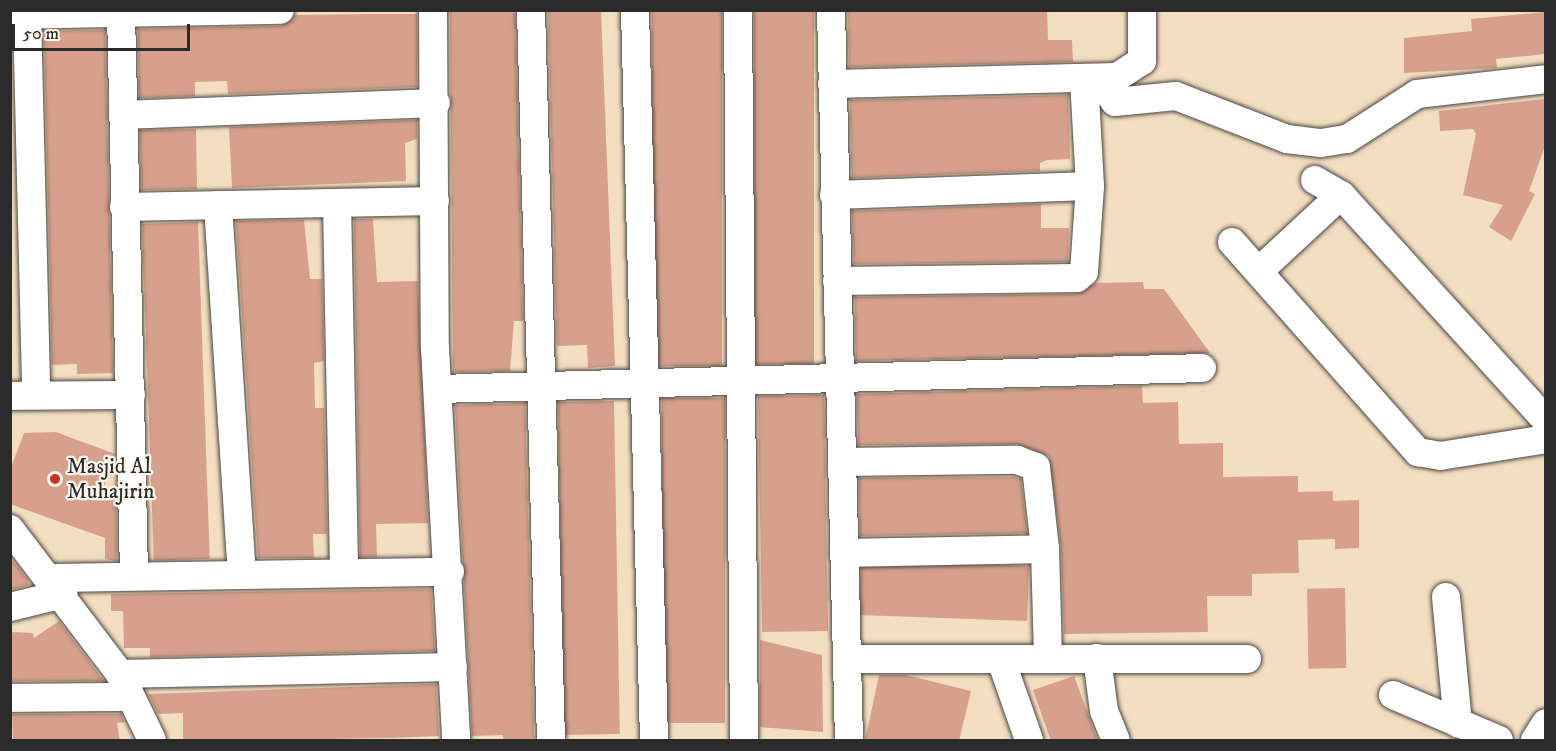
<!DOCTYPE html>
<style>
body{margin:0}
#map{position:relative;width:1556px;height:751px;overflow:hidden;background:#f4dec1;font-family:"IM FELL DW Pica",serif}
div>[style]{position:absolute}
.building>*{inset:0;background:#d6a08c;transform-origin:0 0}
.roads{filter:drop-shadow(0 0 2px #494642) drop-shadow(0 0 2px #494642)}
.minor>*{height:28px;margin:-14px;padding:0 14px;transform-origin:14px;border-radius:14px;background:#fff}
.dots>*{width:16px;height:16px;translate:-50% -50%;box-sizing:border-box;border:3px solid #fbf7ec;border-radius:50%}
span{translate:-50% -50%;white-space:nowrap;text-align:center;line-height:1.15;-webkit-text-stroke:4.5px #fbf7ec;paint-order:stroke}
.poi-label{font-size:22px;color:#2b2b2b}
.left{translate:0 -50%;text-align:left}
.frame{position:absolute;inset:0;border:12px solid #2b2b2b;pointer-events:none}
.scale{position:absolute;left:12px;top:24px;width:178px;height:27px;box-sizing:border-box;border:3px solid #2b2b2b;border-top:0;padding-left:8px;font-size:18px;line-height:21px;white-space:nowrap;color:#2b2b2b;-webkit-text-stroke:4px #fbf7ec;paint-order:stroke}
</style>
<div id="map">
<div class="building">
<i style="clip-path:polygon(504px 10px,515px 13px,523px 321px,514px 321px,510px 371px,453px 372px,450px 12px)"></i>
<i style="clip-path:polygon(601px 10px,615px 366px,588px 368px,587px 345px,557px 346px,548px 12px)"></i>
<i style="left:652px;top:10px;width:70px;height:356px"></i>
<i style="left:754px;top:10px;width:60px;height:354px"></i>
<i style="clip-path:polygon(848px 10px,1047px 10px,1048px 40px,1072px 40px,1073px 62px,849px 67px)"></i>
<i style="clip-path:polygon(1545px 12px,1545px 54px,1496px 59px,1497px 68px,1404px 73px,1404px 38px,1472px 31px,1471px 19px)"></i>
<i style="clip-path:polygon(372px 14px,417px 14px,417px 87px,228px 94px,227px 81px,195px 82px,195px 96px,139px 98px,138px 29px,280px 26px,295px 15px)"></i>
<i style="clip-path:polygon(105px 30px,113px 373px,77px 374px,77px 364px,52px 365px,44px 31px)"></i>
<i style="clip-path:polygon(1068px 95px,1070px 159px,1047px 160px,1040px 163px,1040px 171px,852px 178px,850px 100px)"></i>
<i style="clip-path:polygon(1544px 99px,1545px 146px,1529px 191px,1535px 194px,1511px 241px,1489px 227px,1503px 205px,1463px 195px,1476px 134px,1473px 129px,1440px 131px,1439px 111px)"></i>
<i style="clip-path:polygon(417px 120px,417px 139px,405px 143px,406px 181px,232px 188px,229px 127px)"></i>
<i style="left:196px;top:129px;width:60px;height:56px;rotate:89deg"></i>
<i style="clip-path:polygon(1041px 204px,1041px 228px,1069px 228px,1068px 262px,854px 264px,852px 211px)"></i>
<i style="clip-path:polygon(354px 219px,373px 219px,377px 282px,418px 281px,428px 523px,376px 524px,377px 557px,360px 557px)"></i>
<i style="clip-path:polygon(304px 220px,310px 279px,322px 279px,324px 361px,314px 363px,315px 408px,324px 408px,327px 534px,313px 534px,314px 558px,258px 558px,236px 221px)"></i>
<i style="left:198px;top:222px;width:337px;height:56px;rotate:88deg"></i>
<i style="clip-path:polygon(1143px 282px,1144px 289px,1164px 289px,1210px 353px,856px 361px,855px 297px,1077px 294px,1096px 283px)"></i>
<i style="clip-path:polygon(1142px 386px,1143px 403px,1178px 402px,1179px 444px,1223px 443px,1223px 477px,1298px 476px,1298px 492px,1333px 491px,1333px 501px,1359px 500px,1359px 548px,1335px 549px,1335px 539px,1298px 540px,1299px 573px,1252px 574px,1252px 596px,1207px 596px,1208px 632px,1064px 634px,1061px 547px,1049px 456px,1017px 444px,858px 445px,857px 394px)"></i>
<i style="left:824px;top:395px;width:236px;height:66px;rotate:89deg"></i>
<i style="left:725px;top:398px;width:325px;height:63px;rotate:90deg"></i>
<i style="left:614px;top:401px;width:333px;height:56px;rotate:89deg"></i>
<i style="clip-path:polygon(525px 403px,534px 739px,503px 741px,503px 735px,472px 736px,455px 405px)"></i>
<i style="clip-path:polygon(56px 432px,115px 454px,100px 498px,116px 498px,117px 561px,105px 559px,105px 538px,10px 504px,10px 470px,24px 433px)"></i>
<i style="clip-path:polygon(1014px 477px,1021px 479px,1027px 533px,860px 536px,859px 478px)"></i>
<i style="clip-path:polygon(10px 557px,28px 580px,29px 585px,10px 590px)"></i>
<i style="left:1029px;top:566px;width:55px;height:168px;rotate:92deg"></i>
<i style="left:1345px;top:588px;width:80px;height:38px;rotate:89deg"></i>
<i style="clip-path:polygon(431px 589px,435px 651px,150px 657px,150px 648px,124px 648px,123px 611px,111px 611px,111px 594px)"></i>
<i style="clip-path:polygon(59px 621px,104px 681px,10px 681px,10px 632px,33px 633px,34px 638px)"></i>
<i style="clip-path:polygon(760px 640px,822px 655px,823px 732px,760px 727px)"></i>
<i style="clip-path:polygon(879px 675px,906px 675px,971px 691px,959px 741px,865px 741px)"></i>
<i style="clip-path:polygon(1074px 676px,1089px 717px,1098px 741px,1051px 741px,1033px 690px)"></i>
<i style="clip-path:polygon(436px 684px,439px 736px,390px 738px,183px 741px,183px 713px,158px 714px,148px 694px)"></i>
<i style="clip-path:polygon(12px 714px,121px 714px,125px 722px,117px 723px,120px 741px,13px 741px)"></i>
</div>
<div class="roads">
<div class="minor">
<i style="left:433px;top:10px;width:338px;rotate:89.7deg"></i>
<i style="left:435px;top:348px;width:393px;rotate:86.9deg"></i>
<i style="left:531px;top:10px;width:730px;rotate:88.43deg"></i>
<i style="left:635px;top:10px;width:730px;rotate:88.51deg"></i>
<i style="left:738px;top:10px;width:730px;rotate:89.53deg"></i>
<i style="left:831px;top:10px;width:730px;rotate:88.59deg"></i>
<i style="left:121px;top:13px;width:562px;rotate:88.67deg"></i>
<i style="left:10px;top:15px;width:270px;rotate:-1.1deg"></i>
<i style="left:27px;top:15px;width:380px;rotate:88.6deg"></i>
<i style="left:1099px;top:80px;width:27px;rotate:54deg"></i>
<i style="left:1115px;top:102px;width:61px;rotate:-5.6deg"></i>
<i style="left:1176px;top:96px;width:119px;rotate:21.2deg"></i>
<i style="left:1287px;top:139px;width:34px;rotate:7deg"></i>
<i style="left:1321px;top:143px;width:26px;rotate:-9deg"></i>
<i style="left:1347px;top:139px;width:83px;rotate:-32.7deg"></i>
<i style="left:1417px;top:94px;width:130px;rotate:-6.6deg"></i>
<i style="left:832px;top:84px;width:285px;rotate:-1.4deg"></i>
<i style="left:1117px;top:77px;width:30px;rotate:-33deg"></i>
<i style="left:1142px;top:61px;width:51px;rotate:-90deg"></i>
<i style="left:123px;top:115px;width:313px;rotate:-2.2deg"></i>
<i style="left:1315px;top:180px;width:30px;rotate:30deg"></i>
<i style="left:834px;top:195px;width:256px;rotate:-2deg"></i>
<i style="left:337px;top:203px;width:367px;rotate:88.9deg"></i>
<i style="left:218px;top:205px;width:369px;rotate:86.3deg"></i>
<i style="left:124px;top:207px;width:311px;rotate:-1.1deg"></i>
<i style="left:1232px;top:242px;width:281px;rotate:48.5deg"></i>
<i style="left:1418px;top:452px;width:22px;rotate:10deg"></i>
<i style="left:1440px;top:456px;width:107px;rotate:-9.1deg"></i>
<i style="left:1260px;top:270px;width:110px;rotate:-42.8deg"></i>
<i style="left:1341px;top:195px;width:304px;rotate:47.7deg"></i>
<i style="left:837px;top:281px;width:240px;rotate:-0.7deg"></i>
<i style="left:1077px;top:278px;width:9px;rotate:-41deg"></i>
<i style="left:1084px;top:272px;width:86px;rotate:-86deg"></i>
<i style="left:1090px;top:186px;width:106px;rotate:-93.2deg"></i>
<i style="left:438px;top:389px;width:764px;rotate:-1.57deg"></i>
<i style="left:10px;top:396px;width:121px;rotate:-0.5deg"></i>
<i style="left:842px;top:462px;width:175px;rotate:-0.7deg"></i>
<i style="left:1017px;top:460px;width:20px;rotate:20deg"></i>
<i style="left:1036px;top:467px;width:82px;rotate:83.7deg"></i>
<i style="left:1045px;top:549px;width:110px;rotate:88.4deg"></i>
<i style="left:10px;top:529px;width:182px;rotate:52.8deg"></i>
<i style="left:120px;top:674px;width:73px;rotate:64.1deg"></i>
<i style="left:844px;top:553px;width:201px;rotate:-1.1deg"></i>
<i style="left:52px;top:578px;width:398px;rotate:-0.9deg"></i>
<i style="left:1446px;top:597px;width:127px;rotate:84.6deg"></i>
<i style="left:10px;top:607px;width:55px;rotate:-13.8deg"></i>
<i style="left:1097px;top:658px;width:53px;rotate:82.5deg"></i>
<i style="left:1104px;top:711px;width:31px;rotate:68deg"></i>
<i style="left:847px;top:659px;width:400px"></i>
<i style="left:1001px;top:660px;width:85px;rotate:70.7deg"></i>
<i style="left:120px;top:674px;width:333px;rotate:-1.2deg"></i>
<i style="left:1393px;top:695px;width:115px;rotate:23deg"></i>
<i style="left:10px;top:698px;width:119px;rotate:-0.5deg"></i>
<i style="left:1535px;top:740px;width:20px;rotate:-57deg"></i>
</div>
</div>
<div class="dots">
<i style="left:55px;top:479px;background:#c8321e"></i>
</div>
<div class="poi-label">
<span class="left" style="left:67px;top:479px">Masjid Al<br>Muhajirin</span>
</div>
<div class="frame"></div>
<div class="scale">50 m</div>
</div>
